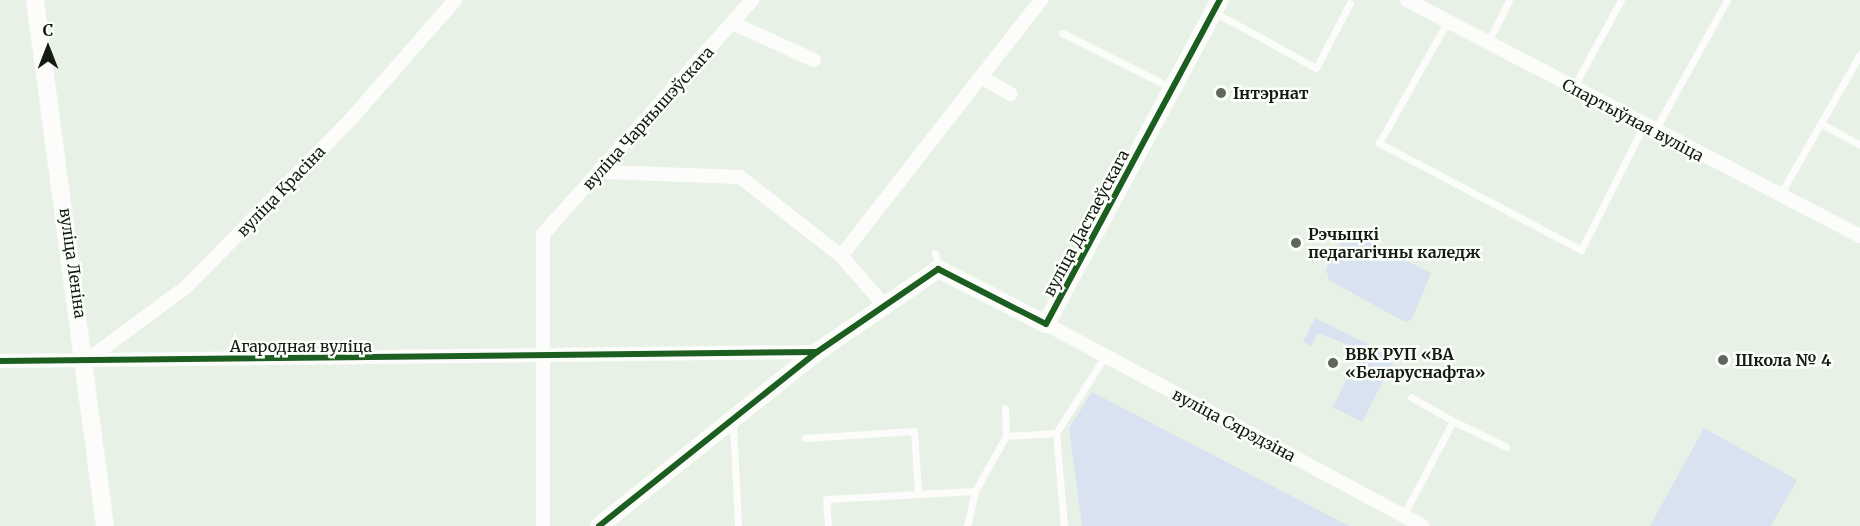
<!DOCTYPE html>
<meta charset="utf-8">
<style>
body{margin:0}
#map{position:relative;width:1860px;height:526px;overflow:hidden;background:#e8f1e5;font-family:Merriweather,serif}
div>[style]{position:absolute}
.green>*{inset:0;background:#d9e2f0}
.lane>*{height:7px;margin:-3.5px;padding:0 3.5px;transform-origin:3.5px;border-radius:3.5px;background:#fcfdfb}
.street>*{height:14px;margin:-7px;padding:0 7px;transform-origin:7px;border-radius:7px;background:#fcfdfb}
.secondary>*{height:18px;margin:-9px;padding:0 9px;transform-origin:9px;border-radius:9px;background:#fcfdfb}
.cycleway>*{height:6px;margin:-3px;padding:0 3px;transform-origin:3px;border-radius:3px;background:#1b5e20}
.dots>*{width:16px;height:16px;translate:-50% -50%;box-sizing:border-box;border:3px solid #fbfffa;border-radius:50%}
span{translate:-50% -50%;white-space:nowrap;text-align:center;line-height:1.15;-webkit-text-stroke:5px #fbfffa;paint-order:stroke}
.poi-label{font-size:16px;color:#151b13;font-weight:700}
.left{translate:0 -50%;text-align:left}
.street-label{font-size:16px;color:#151b13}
.north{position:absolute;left:18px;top:18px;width:60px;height:60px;-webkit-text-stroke:4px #fbfffa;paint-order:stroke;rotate:0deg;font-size:16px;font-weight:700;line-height:24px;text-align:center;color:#151b13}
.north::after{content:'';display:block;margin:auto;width:21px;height:27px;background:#151b13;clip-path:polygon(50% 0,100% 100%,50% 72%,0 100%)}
</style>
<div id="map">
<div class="green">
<i style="clip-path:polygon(1347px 231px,1431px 273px,1412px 319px,1405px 322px,1329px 280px,1326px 269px)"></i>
<i style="clip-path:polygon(1315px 318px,1395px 358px,1362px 422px,1333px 407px,1361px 350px,1318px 333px,1311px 346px,1303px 342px)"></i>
<i style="clip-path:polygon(1092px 392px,1349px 526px,1082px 526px,1069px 428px)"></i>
<i style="clip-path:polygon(1704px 428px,1797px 480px,1771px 526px,1650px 526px)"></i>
</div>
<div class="lane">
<i style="left:1214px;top:12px;width:116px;rotate:28.8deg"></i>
<i style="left:1316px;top:68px;width:73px;rotate:-62.4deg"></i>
<i style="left:1447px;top:22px;width:139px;rotate:119.3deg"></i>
<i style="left:1379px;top:143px;width:229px;rotate:27.9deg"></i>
<i style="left:1581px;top:250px;width:138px;rotate:-63.2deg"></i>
<i style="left:1062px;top:33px;width:123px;rotate:26.6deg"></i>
<i style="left:1487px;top:44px;width:49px;rotate:-63.4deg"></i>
<i style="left:1573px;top:88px;width:100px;rotate:-61.4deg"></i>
<i style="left:1822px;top:124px;width:43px;rotate:28.9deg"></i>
<i style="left:1655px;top:130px;width:149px;rotate:-61deg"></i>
<i style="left:1780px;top:195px;width:162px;rotate:-60.4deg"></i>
<i style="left:935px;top:253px;width:14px;rotate:78deg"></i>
<i style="left:1005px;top:408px;width:28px;rotate:88deg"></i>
<i style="left:1453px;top:421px;width:59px;rotate:26.1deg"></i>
<i style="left:733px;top:423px;width:103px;rotate:87.2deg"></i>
<i style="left:805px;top:438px;width:109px;rotate:-3.7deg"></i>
<i style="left:914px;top:431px;width:62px;rotate:86.3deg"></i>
<i style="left:1403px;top:516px;width:107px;rotate:-62.2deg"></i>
<i style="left:1453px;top:421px;width:48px;rotate:-150.3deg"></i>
<i style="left:828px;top:526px;width:27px;rotate:-94deg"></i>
<i style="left:826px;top:499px;width:149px;rotate:-3.1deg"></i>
<i style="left:967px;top:526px;width:36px;rotate:-77deg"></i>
<i style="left:975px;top:491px;width:63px;rotate:-60.6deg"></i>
<i style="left:1006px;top:436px;width:50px;rotate:-3.4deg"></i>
<i style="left:1064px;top:526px;width:93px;rotate:-94.9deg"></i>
<i style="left:1056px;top:433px;width:91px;rotate:-57.5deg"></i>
</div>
<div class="street">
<i style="left:1407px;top:0;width:511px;rotate:27.52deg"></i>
<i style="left:732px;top:23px;width:90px;rotate:24.3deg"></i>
<i style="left:981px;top:77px;width:34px;rotate:30deg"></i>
<i style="left:604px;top:172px;width:136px;rotate:2.1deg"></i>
<i style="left:740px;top:177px;width:128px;rotate:38deg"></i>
<i style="left:841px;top:256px;width:67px;rotate:48.7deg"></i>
<i style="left:841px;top:256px;width:325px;rotate:-52deg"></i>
<i style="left:1046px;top:324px;width:427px;rotate:28.2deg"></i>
<i style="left:87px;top:360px;width:123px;rotate:-36.4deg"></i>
<i style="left:186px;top:287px;width:235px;rotate:-45.5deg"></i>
<i style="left:351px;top:119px;width:158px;rotate:-48.8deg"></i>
<i style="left:0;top:361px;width:817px;rotate:-0.63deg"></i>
<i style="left:543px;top:526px;width:292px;rotate:-90deg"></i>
<i style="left:543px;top:234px;width:314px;rotate:-48.2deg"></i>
</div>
<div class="secondary">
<i style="left:35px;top:0;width:531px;rotate:82.42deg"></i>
<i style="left:599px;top:526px;width:279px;rotate:-38.6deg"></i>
<i style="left:817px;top:352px;width:147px;rotate:-34.4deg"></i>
<i style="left:938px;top:269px;width:121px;rotate:27deg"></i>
<i style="left:1046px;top:324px;width:368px;rotate:-61.8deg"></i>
</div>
<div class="cycleway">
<i style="left:0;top:361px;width:817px;rotate:-0.63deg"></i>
<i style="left:599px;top:526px;width:279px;rotate:-38.6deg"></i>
<i style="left:817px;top:352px;width:147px;rotate:-34.4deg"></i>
<i style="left:938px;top:269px;width:121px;rotate:27deg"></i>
<i style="left:1046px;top:324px;width:368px;rotate:-61.8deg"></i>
</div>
<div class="dots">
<i style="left:1221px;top:93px;background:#5f665c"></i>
<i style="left:1296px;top:243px;background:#5f665c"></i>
<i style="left:1723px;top:360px;background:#5f665c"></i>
<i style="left:1333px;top:363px;background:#5f665c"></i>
</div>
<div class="poi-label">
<span class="left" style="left:1233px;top:93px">Інтэрнат</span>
<span class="left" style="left:1308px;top:243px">Рэчыцкі<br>педагагічны каледж</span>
<span class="left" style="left:1345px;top:363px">ВВК РУП «ВА<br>«Беларуснафта»</span>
<span class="left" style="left:1735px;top:360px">Школа № 4</span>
</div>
<div class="street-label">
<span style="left:648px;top:118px;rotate:-48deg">вуліца Чарнышэўскага</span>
<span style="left:1633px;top:120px;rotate:28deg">Спартыўная вуліца</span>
<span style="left:281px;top:191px;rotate:-46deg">вуліца Красіна</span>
<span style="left:1086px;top:223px;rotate:-62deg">вуліца Дастаеўскага</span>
<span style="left:73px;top:263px;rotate:82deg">вуліца Леніна</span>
<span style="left:301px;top:346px">Агародная вуліца</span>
<span style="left:1234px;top:425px;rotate:28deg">вуліца Сярэдзіна</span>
</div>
<div class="north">С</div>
</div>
